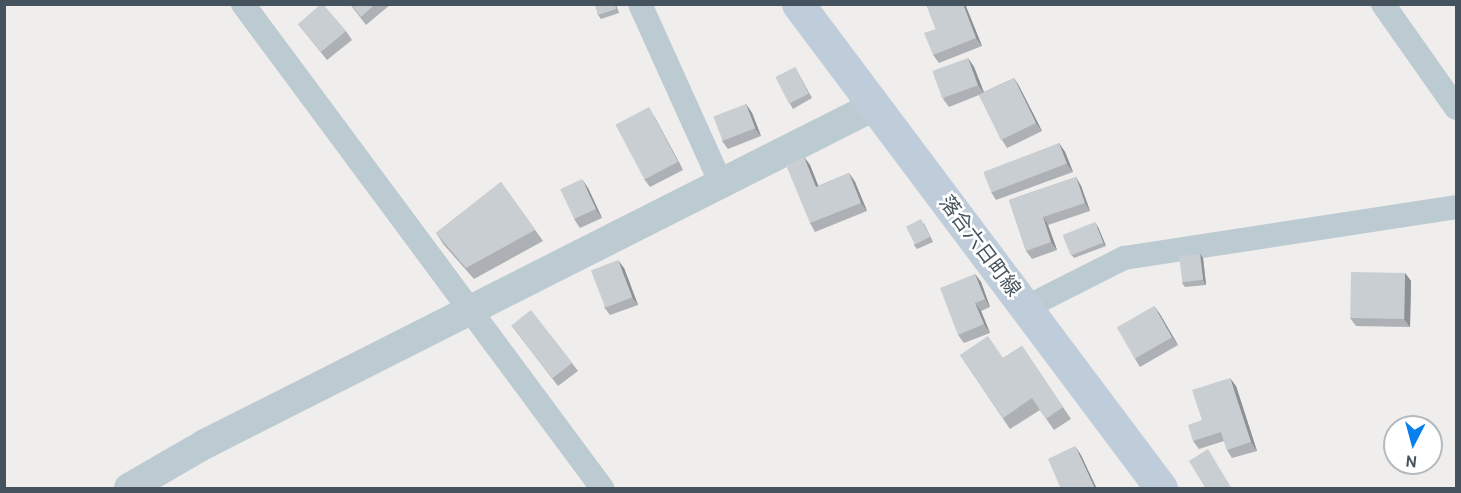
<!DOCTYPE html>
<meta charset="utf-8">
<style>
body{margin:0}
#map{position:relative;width:1461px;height:493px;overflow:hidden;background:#f0eded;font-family:Cabin,"Noto Sans JP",sans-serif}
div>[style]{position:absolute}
.minor>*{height:24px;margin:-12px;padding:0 12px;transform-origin:12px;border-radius:12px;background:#bccad1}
.tertiary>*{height:30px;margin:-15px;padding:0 15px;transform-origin:15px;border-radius:15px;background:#bccad1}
.secondary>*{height:33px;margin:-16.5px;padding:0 16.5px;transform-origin:16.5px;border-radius:16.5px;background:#becdd9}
.wall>*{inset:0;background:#adb1b5}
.shaded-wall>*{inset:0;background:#8d9094}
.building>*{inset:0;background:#c9ced3;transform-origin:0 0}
span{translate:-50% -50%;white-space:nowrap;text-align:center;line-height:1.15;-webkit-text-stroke:5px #fff;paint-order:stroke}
.street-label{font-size:20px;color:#44535d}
.frame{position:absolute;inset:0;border:6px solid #44535d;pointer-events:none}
.north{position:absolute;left:1383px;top:415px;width:60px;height:60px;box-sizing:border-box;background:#fff;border:2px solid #b4babe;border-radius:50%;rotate:186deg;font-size:16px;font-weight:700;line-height:24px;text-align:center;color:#44535d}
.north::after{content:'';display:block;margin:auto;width:21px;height:27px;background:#087fef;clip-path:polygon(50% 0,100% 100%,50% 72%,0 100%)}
</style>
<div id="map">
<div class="minor">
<i style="left:243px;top:4px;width:603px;rotate:53.43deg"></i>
<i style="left:640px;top:4px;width:196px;rotate:65.7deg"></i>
<i style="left:1383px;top:4px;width:127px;rotate:54.9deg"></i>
<i style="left:1027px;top:307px;width:109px;rotate:-26.8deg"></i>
<i style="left:1124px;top:258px;width:336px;rotate:-8.7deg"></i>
</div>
<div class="tertiary">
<i style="left:129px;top:488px;width:88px;rotate:-30.1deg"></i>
<i style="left:205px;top:444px;width:750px;rotate:-26.8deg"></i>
</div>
<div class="secondary">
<i style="left:798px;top:4px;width:605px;rotate:53.13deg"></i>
</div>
<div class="wall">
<i style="clip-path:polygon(350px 4px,391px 4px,366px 25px)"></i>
<i style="clip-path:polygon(595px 4px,616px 4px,619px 13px,601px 19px,598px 15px)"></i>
<i style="clip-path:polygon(926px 4px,965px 4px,982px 46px,939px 63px,933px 55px,936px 29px)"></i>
<i style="clip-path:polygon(298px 24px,346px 31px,352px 40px,327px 60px)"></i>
<i style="clip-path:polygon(968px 58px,974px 67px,984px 92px,1014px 78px,1019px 86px,1042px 131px,1007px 148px,1002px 140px,979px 95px,949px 107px,943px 99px)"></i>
<i style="clip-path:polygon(795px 67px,812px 98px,793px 109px,790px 104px)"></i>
<i style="clip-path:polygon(746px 104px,752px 113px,761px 136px,728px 149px,722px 141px)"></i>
<i style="clip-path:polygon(654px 116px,683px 170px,650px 187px,644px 179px)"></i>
<i style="clip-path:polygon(1059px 143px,1065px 152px,1073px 172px,996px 200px,991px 192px)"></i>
<i style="clip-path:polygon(804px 157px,810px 165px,818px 186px,849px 173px,855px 182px,867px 211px,815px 232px,810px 223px)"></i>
<i style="clip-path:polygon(1076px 177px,1081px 186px,1090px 211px,1048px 225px,1057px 250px,1032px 259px,1026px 251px,1009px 200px)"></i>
<i style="clip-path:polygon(501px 182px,543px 241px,474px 279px,444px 245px,436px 233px)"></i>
<i style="clip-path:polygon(588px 188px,602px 218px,580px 228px,574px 219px)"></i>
<i style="clip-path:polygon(924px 223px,933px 242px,917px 249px,914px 245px)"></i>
<i style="clip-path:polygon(1098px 227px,1106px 246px,1074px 258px,1071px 254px)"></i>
<i style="clip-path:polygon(1200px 254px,1203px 258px,1206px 285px,1185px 287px,1182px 283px)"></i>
<i style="clip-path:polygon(624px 268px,638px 305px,610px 315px,604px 307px)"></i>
<i style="clip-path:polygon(1405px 273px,1411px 281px,1410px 327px,1356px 326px,1350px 318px)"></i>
<i style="clip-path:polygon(975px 274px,981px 282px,990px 307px,981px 311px,990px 333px,964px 343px,958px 335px)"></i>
<i style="clip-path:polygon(1154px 306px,1178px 345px,1140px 367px,1135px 359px)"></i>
<i style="clip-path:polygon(511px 325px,572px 363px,578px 371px,558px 386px)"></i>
<i style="clip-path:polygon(1022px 346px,1071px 419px,1054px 430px,1040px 410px,1010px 429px,960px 355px,1003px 358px)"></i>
<i style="clip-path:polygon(1236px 386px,1257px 451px,1232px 458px,1227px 450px,1224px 441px,1199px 449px,1193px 441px,1202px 420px)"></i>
</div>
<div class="shaded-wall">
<i style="clip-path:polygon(963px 4px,965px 4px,982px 46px,976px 38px)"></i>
<i style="clip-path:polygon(968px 58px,974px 67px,984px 93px,978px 85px)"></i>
<i style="clip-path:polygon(1014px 78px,1019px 86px,1042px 131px,1036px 123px)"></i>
<i style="clip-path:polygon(746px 104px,752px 113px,761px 136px,755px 128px)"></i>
<i style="clip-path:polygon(649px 107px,654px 116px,683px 170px,678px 162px)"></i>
<i style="clip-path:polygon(1059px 143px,1065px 152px,1073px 172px,1067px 164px)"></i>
<i style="clip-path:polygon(804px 157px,810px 165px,822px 195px,816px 187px)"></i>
<i style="clip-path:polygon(849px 173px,855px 182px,867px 211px,861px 203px)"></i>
<i style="clip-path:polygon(1076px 177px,1081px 186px,1090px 211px,1085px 203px)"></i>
<i style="clip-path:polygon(582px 179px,588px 188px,602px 218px,596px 209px)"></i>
<i style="clip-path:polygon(1043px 217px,1048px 225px,1057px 250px,1051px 242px)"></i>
<i style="clip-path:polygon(1095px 222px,1098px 227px,1106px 246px,1103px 242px)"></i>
<i style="clip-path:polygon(1200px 254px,1203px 258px,1206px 285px,1203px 280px)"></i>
<i style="clip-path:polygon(618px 260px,624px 268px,638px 305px,632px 297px)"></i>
<i style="clip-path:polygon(1405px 273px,1411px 281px,1410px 327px,1404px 319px)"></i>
<i style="clip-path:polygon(975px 274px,981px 282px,990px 307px,985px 299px)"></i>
<i style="clip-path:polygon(975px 303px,981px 311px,990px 333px,984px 324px)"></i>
<i style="clip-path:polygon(1154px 306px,1160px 314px,1178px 345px,1172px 337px)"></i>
<i style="clip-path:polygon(1230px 378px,1236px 386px,1257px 451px,1251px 442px)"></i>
<i style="clip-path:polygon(1075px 446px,1081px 455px,1097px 489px,1095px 489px)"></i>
</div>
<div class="building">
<i style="clip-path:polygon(321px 4px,323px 4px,346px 31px,321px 52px,298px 24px)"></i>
<i style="clip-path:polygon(351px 4px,375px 4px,361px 17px)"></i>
<i style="clip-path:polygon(595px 4px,615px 4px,616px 9px,598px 15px)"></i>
<i style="clip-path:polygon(926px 4px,963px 4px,976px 38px,933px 55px,924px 33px,936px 29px)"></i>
<i style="left:968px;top:58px;width:29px;height:38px;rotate:70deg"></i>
<i style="left:795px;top:67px;width:30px;height:22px;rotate:63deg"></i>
<i style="left:1014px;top:78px;width:50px;height:39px;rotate:64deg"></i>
<i style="left:746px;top:104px;width:26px;height:35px;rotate:69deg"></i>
<i style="left:649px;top:107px;width:62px;height:38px;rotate:62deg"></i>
<i style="left:1059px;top:143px;width:22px;height:81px;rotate:69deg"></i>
<i style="clip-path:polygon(804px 157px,816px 187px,849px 173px,861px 203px,810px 223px,786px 165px)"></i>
<i style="clip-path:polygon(1076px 177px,1085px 203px,1043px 217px,1051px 242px,1026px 251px,1009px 200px)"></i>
<i style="left:582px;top:179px;width:33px;height:24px;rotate:65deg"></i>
<i style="clip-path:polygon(501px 182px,535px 230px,466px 268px,436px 233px)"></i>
<i style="left:921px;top:219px;width:20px;height:17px;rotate:63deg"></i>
<i style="left:1095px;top:222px;width:22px;height:35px;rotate:68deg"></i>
<i style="left:1200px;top:254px;width:26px;height:21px;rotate:83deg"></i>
<i style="left:618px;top:260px;width:40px;height:29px;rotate:69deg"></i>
<i style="left:1351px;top:272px;width:54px;height:46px;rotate:1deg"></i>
<i style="clip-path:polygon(975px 274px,985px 299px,975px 303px,984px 324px,958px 335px,940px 288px)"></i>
<i style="left:1154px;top:306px;width:36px;height:43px;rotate:60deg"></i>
<i style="left:531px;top:310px;width:67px;height:25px;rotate:52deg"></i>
<i style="clip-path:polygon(988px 336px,1003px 358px,1022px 346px,1063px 407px,1046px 419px,1032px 398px,1003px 418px,960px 355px)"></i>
<i style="clip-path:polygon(1230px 378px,1251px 442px,1227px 450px,1221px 432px,1193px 441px,1188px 425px,1202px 420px,1192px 390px)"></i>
<i style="clip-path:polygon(1075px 446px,1095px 489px,1061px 489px,1048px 459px)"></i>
<i style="clip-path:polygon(1208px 449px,1232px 489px,1206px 489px,1189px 461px)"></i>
</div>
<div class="street-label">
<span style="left:980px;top:246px;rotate:53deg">落合六日町線</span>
</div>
<div class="frame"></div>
<div class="north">N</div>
</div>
